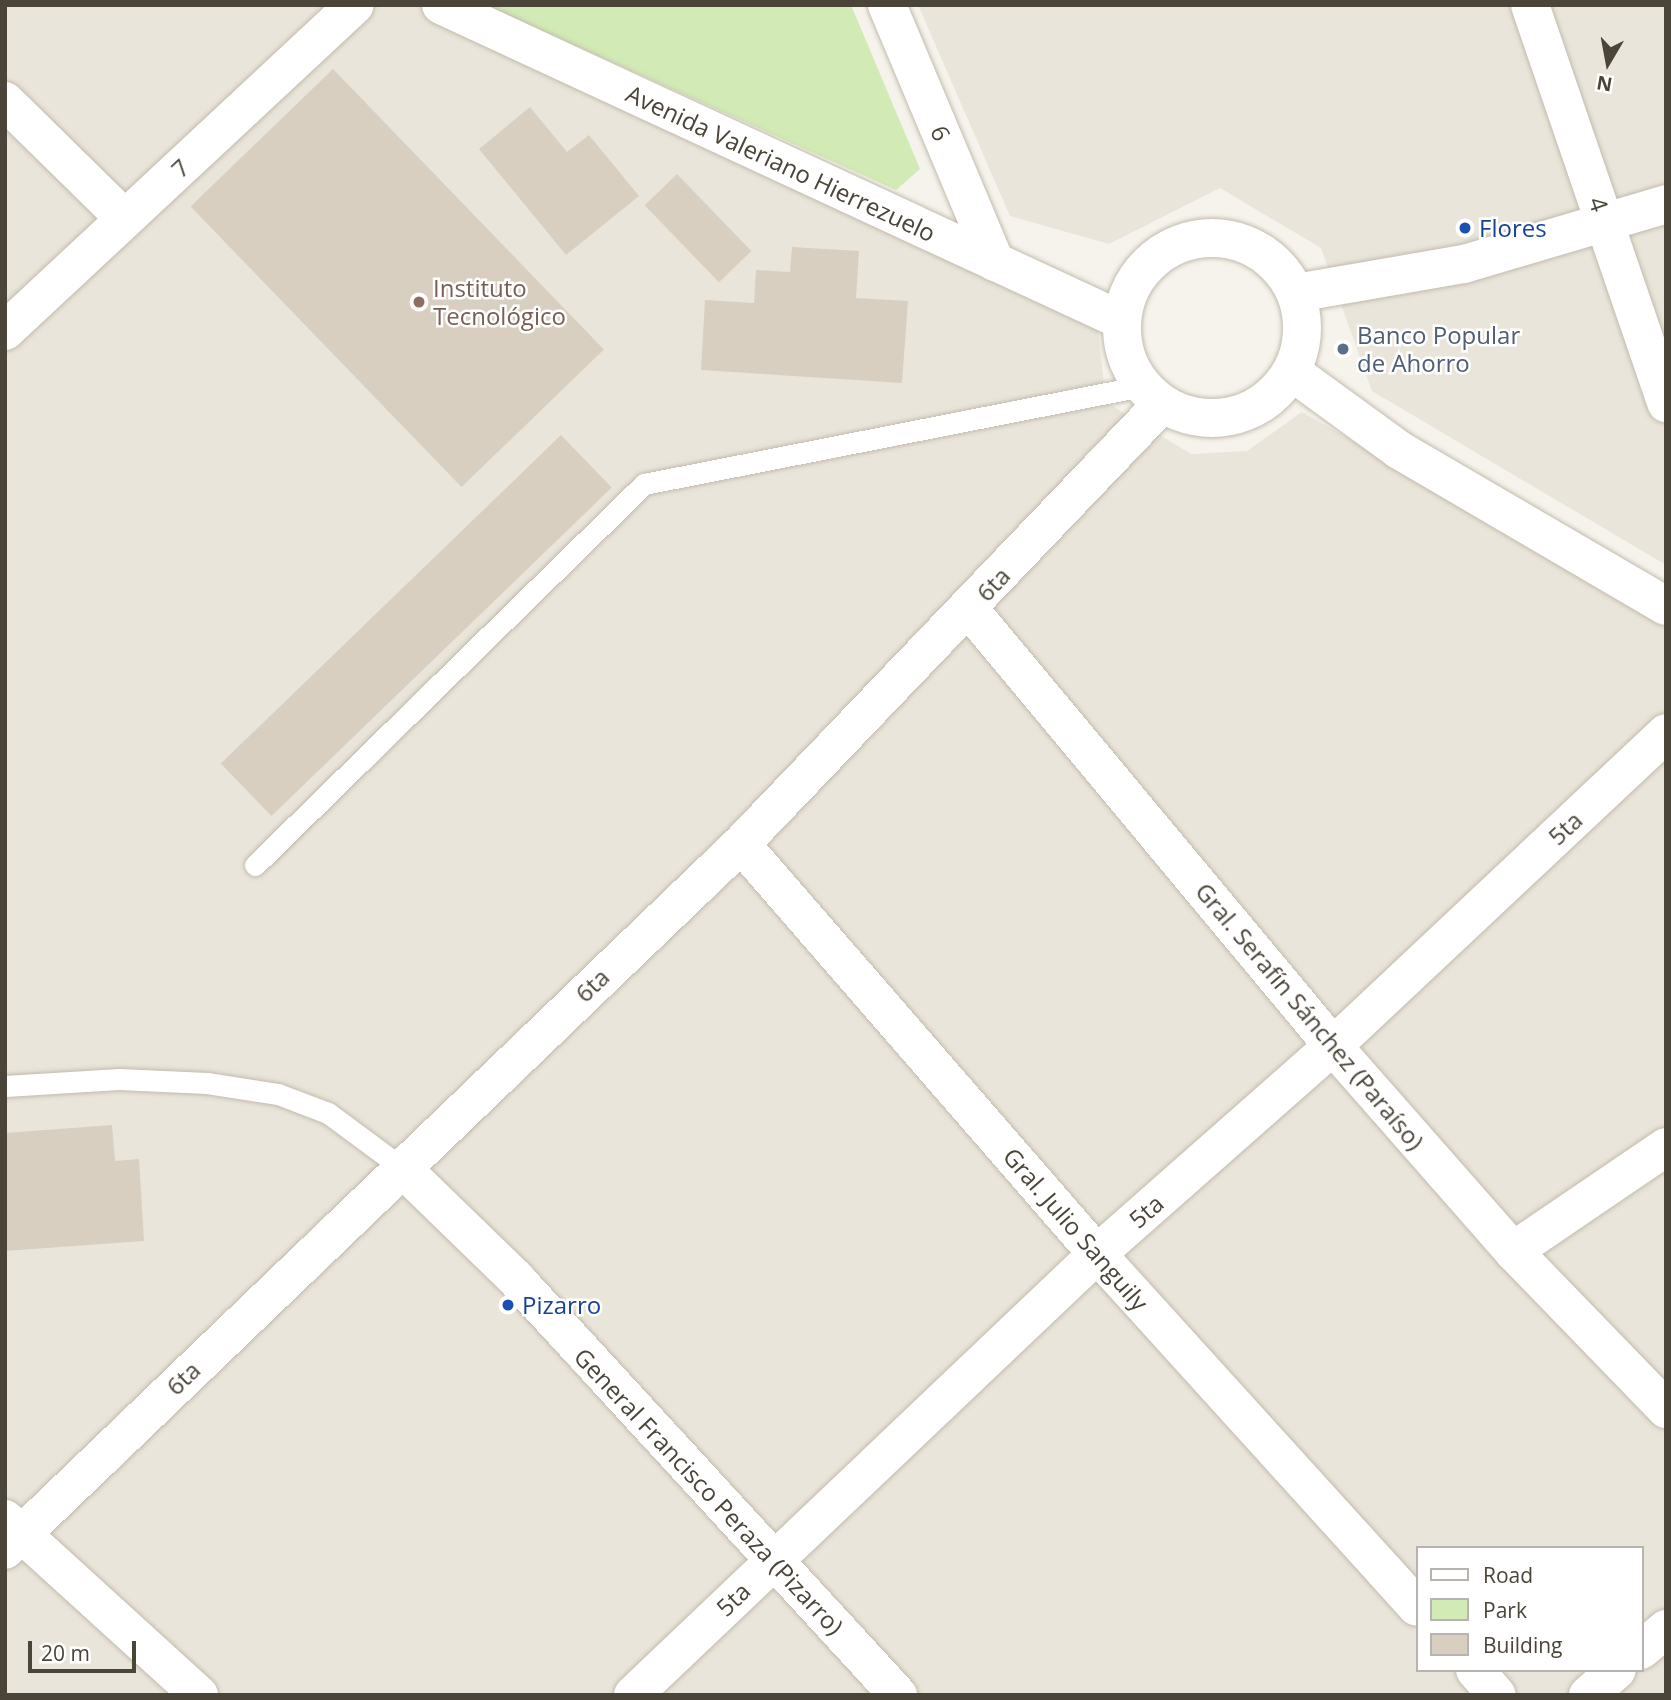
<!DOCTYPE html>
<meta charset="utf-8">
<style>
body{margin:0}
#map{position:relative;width:1671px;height:1700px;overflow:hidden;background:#f6f3ec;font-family:"Open Sans",sans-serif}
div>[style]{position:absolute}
.residential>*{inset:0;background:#eae5da}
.green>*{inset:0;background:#d2eab5}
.building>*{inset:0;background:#d8cfc1;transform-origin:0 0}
.roads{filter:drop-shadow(0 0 2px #c2bbae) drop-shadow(0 0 2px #c2bbae)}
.service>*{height:21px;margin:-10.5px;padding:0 10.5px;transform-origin:10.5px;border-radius:10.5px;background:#fff}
.minor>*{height:38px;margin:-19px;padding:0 19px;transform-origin:19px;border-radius:19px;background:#fff}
.tertiary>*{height:38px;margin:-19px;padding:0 19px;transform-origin:19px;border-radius:19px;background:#fff}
.tertiary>.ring{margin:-19px;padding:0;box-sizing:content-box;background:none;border:38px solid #fff;border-radius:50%}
.dots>*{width:19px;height:19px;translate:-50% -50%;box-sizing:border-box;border:4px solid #fff;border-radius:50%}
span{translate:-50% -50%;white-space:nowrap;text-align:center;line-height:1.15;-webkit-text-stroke:5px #fff;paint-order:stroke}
.street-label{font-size:24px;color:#4b4439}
.transit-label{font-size:24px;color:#164399}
.left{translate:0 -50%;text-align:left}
.education-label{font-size:24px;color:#785e54}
.service-label{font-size:24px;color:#4e5e75}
.frame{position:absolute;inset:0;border:7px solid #4b4439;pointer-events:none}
.legend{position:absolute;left:1416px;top:1546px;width:228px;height:126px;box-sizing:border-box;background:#fff;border:2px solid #b7b4b0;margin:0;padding:9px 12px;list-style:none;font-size:21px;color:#4b4439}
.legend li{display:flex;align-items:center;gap:14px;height:35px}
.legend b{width:35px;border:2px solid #b7b4b0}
.north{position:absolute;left:1573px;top:28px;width:70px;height:70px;-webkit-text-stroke:5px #fff;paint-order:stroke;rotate:190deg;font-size:19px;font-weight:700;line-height:28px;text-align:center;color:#4b4439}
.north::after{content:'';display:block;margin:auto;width:24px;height:32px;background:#4b4439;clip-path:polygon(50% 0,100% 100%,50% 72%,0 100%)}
.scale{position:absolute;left:28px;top:1641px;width:108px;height:32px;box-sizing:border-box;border:4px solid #4b4439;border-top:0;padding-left:9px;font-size:21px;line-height:24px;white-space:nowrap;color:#4b4439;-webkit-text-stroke:5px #fff;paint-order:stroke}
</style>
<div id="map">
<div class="residential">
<i style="clip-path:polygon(evenodd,5px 5px,432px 5px,1098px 330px,1106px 402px,1191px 454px,1247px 451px,1302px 412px,1666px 618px,1666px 1695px,5px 1695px,5px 5px,1417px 1548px,1641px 1548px,1641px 1670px,1417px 1670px,1417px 1548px)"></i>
<i style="clip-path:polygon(918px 5px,1666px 5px,1666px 565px,1372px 391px,1321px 248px,1220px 188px,1109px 244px,1010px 216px)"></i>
</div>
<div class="green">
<i style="clip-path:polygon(485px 5px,851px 5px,920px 169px,896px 190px)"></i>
</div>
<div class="building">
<i style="left:333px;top:69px;width:390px;height:198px;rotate:46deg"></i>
<i style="clip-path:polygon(530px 107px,567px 152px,589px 135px,639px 196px,566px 255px,479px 149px)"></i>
<i style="left:677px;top:174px;width:107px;height:45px;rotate:46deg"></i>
<i style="clip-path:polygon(792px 247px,859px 251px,856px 298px,908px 301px,902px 383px,701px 370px,705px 300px,754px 303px,756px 270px,790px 272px)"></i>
<i style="left:561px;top:435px;width:73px;height:473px;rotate:46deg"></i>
<i style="clip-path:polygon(112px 1125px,115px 1161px,139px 1159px,144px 1241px,5px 1251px,5px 1133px)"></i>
</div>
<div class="roads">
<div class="service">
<i style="left:255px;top:865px;width:545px;rotate:-44.4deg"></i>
<i style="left:644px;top:484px;width:508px;rotate:-11.13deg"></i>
<i style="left:5px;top:1086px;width:114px;rotate:-3.5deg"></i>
<i style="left:119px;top:1079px;width:88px;rotate:2.6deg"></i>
<i style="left:207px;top:1083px;width:72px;rotate:8.8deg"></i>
<i style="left:278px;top:1094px;width:53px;rotate:20.8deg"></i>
<i style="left:328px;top:1113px;width:91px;rotate:36.5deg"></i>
</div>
<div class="minor">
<i style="left:441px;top:5px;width:749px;rotate:24.86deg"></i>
<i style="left:887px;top:5px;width:279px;rotate:67.2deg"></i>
<i style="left:1530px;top:5px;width:421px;rotate:71.1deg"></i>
<i style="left:5px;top:101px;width:168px;rotate:44.5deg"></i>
<i style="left:5px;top:331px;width:478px;rotate:-43deg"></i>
<i style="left:970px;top:610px;width:567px;rotate:50.22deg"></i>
<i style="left:1333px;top:1046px;width:273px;rotate:48.7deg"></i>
<i style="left:1513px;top:1251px;width:220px;rotate:45.9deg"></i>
<i style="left:741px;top:844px;width:543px;rotate:49.03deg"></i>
<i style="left:1097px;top:1254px;width:476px;rotate:47.8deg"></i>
<i style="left:1513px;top:1251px;width:185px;rotate:-34.2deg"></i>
<i style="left:5px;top:1519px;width:23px;rotate:41deg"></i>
<i style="left:22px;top:1534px;width:23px;rotate:137deg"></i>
<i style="left:1641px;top:1650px;width:33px;rotate:-40deg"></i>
<i style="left:1475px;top:1670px;width:33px;rotate:49deg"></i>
<i style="left:633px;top:1695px;width:640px;rotate:-43.54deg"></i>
<i style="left:1097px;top:1254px;width:315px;rotate:-41.4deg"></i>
<i style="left:1333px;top:1046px;width:457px;rotate:-43.2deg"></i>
<i style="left:1588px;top:1695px;width:38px;rotate:-41deg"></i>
</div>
<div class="tertiary">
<i class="ring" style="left:1122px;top:238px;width:142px;height:142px"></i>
<i style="left:1296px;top:293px;width:170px;rotate:-9.8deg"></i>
<i style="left:1464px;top:264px;width:211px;rotate:-16.5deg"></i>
<i style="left:1292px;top:372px;width:132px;rotate:36.1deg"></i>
<i style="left:1399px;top:450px;width:309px;rotate:30.3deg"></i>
<i style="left:401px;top:1167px;width:161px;rotate:44.2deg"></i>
<i style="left:516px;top:1279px;width:565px;rotate:47.44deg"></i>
<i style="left:199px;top:1695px;width:239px;rotate:-137.7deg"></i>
<i style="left:22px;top:1534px;width:997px;rotate:-43.82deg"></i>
<i style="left:741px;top:844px;width:609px;rotate:-46.26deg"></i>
</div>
</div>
<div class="dots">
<i style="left:1465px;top:228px;background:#1a4fb4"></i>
<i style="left:419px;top:302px;background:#8d6e63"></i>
<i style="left:1343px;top:349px;background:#5c6f8a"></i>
<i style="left:508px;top:1305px;background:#1a4fb4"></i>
</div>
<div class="street-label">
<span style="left:941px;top:133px;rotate:67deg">6</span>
<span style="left:781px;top:163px;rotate:25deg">Avenida Valeriano Hierrezuelo</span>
<span style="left:180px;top:168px;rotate:-43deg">7</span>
<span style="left:1599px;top:204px;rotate:71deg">4</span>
<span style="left:993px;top:584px;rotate:-47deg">6ta</span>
<span style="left:1565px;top:828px;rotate:-43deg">5ta</span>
<span style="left:592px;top:985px;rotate:-44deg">6ta</span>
<span style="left:1310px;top:1016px;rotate:50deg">Gral. Serafín Sánchez (Paraíso)</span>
<span style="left:1146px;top:1211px;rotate:-41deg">5ta</span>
<span style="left:1076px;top:1229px;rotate:49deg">Gral. Julio Sanguily</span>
<span style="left:183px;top:1378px;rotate:-44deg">6ta</span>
<span style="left:709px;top:1491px;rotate:47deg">General Francisco Peraza (Pizarro)</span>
<span style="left:733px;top:1599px;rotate:-44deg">5ta</span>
</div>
<div class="transit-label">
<span class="left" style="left:1479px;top:228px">Flores</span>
<span class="left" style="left:522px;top:1305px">Pizarro</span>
</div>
<div class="education-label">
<span class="left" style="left:433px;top:302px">Instituto<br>Tecnológico</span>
</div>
<div class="service-label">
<span class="left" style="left:1357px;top:349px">Banco Popular<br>de Ahorro</span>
</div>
<div class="frame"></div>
<ul class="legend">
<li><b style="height:9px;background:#fff"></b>Road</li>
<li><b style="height:19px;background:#d2eab5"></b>Park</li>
<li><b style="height:19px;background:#d8cfc1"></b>Building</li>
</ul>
<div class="north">N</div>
<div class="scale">20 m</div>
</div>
